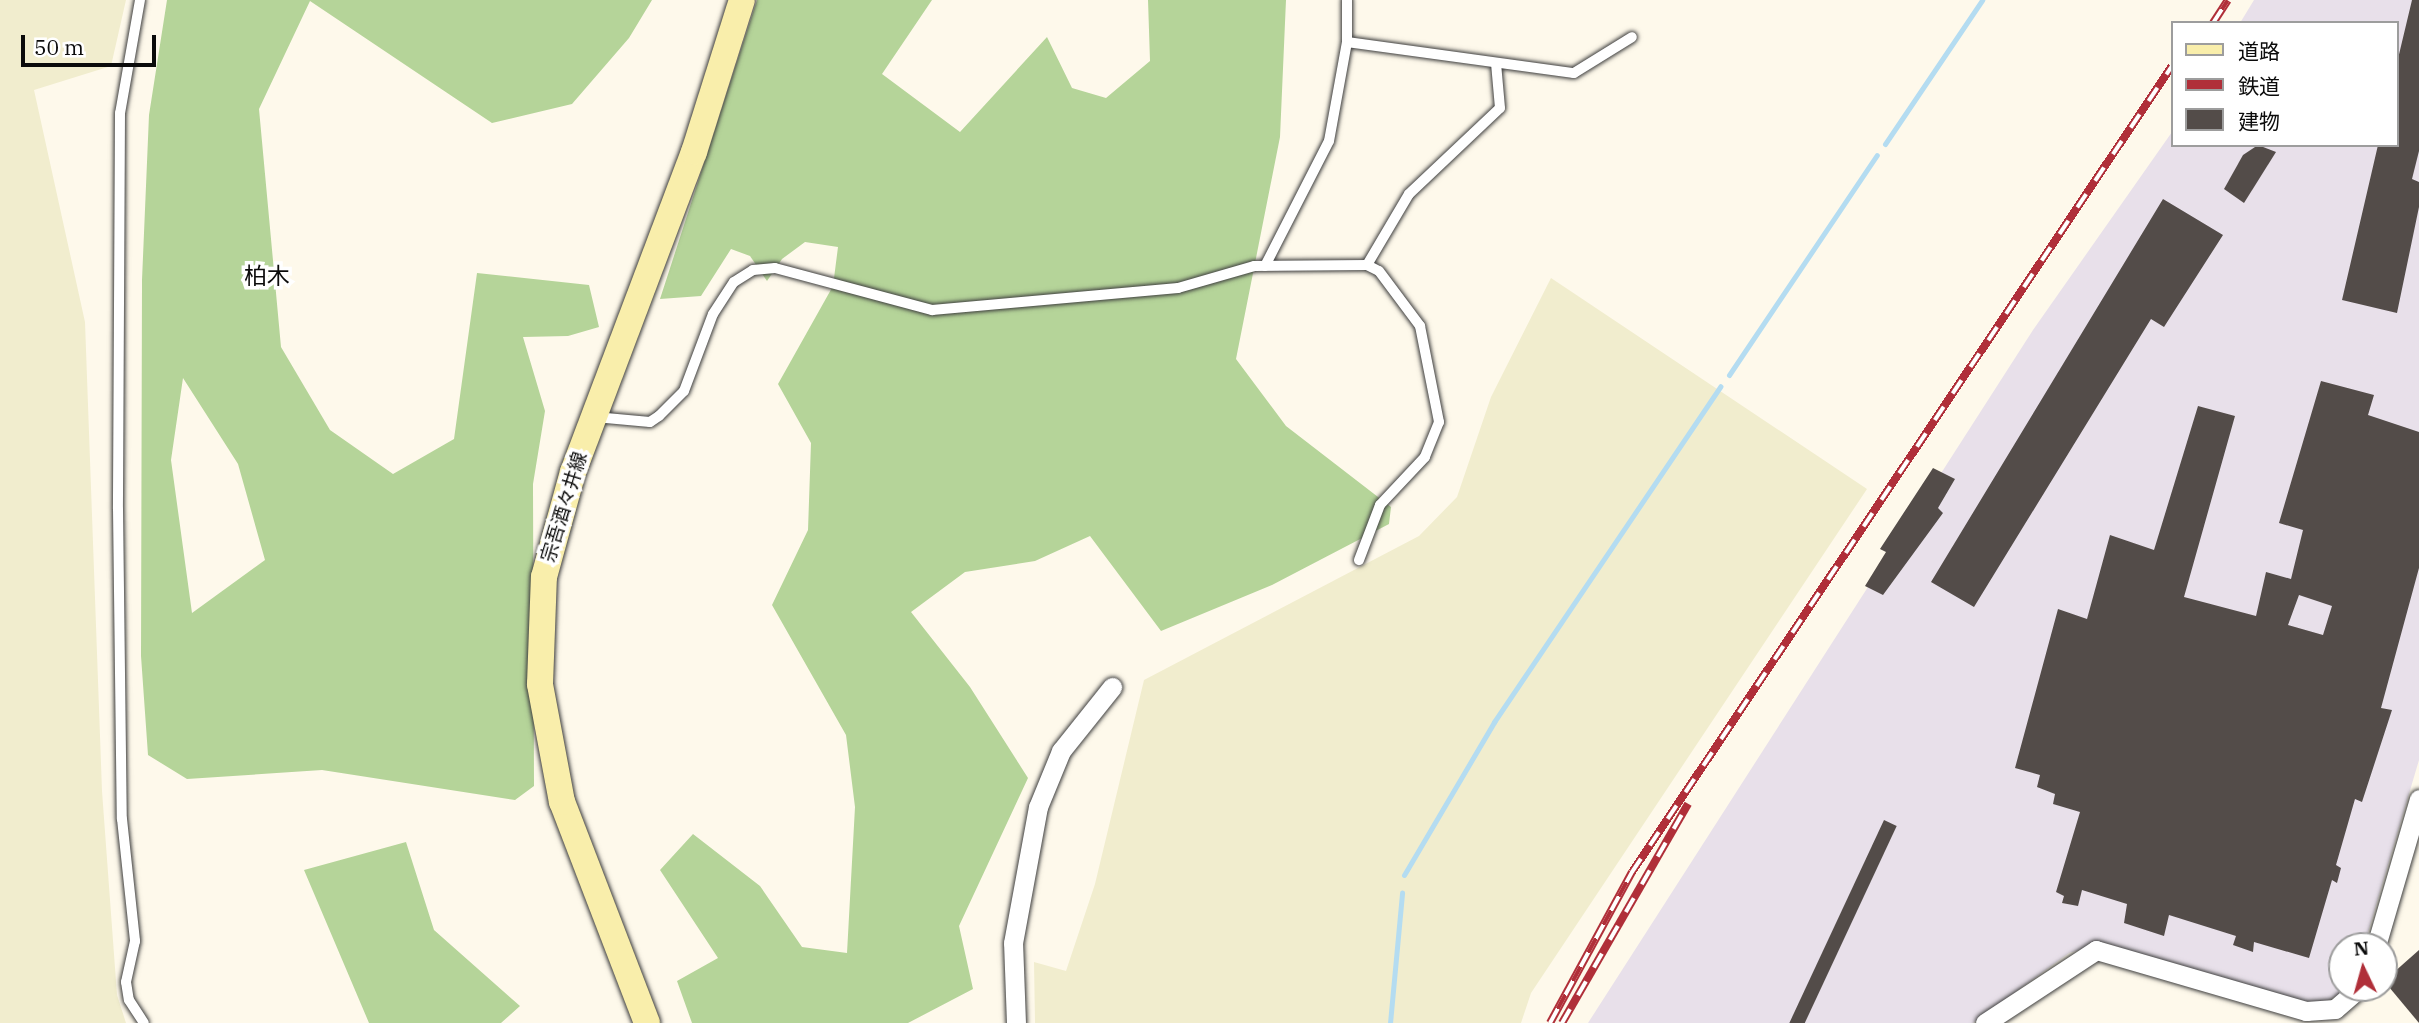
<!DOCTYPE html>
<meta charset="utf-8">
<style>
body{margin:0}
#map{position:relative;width:2419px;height:1023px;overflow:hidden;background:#fef9eb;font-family:"IBM Plex Serif","Noto Sans JP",serif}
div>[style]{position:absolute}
.industrial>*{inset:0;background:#e8e0ea}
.farmland>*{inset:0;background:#f1edce}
.forest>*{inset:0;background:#b5d499}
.stream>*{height:5px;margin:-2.5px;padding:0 2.5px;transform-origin:2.5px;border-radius:2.5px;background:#b4dcf1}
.building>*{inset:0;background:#534c49;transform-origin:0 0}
.roads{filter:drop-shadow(0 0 2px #3e3e3e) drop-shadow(0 0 2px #3e3e3e)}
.lane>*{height:10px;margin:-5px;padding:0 5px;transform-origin:5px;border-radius:5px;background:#fff}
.street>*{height:19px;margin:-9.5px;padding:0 9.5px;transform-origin:9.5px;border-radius:9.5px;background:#fff}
.secondary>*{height:26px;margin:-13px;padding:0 13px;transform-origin:13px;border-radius:13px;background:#f9eeab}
.rail>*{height:8px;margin-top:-4px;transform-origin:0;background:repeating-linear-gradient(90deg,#fff 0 16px,#b02f39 0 32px);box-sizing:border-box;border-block:2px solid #b02f39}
span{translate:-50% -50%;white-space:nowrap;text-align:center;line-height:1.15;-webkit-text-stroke:7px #fff;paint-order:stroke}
.street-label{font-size:19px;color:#0b0b0b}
.quarter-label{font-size:23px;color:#0b0b0b}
.legend{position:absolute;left:2171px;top:21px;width:228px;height:126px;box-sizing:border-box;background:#fff;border:2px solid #9d9d9d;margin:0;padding:9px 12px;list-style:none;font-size:21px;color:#0b0b0b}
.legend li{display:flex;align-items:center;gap:14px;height:35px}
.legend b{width:35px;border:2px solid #9d9d9d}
.north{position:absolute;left:2328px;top:932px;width:70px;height:70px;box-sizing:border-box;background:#fff;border:2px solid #9d9d9d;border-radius:50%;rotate:355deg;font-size:19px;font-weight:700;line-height:28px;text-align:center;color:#0b0b0b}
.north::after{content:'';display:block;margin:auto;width:24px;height:32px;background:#b02f39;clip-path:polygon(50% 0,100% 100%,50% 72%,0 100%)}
.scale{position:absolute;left:21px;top:35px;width:135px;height:32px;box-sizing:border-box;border:4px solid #0b0b0b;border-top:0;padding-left:9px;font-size:21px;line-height:24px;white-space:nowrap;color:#0b0b0b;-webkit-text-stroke:5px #fff;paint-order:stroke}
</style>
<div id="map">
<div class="industrial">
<i style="clip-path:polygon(2254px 0,2419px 0,2419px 760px,2364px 946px,2342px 946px,2342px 988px,2350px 988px,2322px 1004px,2302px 1004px,2100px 944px,2069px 953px,1973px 1023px,1588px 1023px,2033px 330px,2172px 132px,2172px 145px,2396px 145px,2396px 23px,2240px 23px)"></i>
</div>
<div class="farmland">
<i style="clip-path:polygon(0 0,126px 0,111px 66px,34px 90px,85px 322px,102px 791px,117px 995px,126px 1023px,0 1023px)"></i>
<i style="clip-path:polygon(1551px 278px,1867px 489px,1531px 993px,1521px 1023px,1035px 1023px,1034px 962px,1066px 971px,1095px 884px,1144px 680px,1419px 536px,1457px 497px,1491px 397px)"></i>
</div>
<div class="forest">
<i style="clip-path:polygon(evenodd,167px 0,652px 0,629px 38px,572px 104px,492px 123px,310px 1px,259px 109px,281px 347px,330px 430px,393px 474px,454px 439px,477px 273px,589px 285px,599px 327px,568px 336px,523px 337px,545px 411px,533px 484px,534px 786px,515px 800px,322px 770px,187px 779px,148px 755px,141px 656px,142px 280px,149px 115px,167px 0,183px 378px,238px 464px,265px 560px,192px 613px,171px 460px,183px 378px)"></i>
<i style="clip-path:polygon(757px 0,932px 0,882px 74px,960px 132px,1047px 37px,1072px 88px,1106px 98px,1150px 61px,1148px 0,1286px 0,1280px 137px,1236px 359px,1286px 426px,1391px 507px,1389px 524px,1272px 585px,1161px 631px,1090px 536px,1035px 561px,965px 572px,911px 612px,970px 687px,1028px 778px,959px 926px,973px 989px,908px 1023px,692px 1023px,677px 981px,718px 958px,660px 870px,693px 834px,760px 886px,802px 947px,847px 953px,855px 807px,846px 735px,772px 605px,808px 530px,811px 443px,778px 384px,833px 286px,838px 247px,805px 242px,782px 259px,767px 281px,750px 256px,731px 249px,701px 296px,660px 299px)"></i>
<i style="clip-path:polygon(406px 842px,434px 930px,520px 1006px,501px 1023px,369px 1023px,304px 870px)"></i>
</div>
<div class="stream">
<i style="left:1885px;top:144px;width:174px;rotate:-56deg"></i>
<i style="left:1729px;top:375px;width:265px;rotate:-56.1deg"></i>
<i style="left:1404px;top:875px;width:178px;rotate:-59.5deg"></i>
<i style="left:1494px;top:722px;width:405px;rotate:-56deg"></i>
<i style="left:1390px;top:1023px;width:131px;rotate:-84.7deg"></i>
</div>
<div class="building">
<i style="clip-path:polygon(2412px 0,2419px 0,2419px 151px,2412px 179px,2419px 182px,2419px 207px,2397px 313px,2342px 300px,2378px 145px,2396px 145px,2396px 67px)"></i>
<i style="clip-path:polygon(2258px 145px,2276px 152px,2244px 203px,2224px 189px,2243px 155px)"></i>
<i style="clip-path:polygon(2163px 199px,2223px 235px,2164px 327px,2151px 319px,1974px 607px,1931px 582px)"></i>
<i style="clip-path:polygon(evenodd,2321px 381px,2374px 395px,2368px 415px,2419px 432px,2419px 568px,2381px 708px,2392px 710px,2362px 802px,2355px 799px,2336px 865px,2341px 868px,2337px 883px,2332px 880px,2309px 958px,2254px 942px,2253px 952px,2233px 945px,2236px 936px,2169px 915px,2164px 936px,2124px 923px,2127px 904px,2082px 890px,2078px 906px,2062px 903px,2064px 896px,2056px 892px,2080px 812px,2053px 804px,2055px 794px,2037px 787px,2040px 775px,2015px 768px,2058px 609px,2087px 619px,2110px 535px,2154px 550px,2198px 406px,2235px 416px,2184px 597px,2256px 616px,2266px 572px,2291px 579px,2303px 530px,2279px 523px,2321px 381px,2299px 595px,2332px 606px,2323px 635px,2288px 625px,2299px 595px)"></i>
<i style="clip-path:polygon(1933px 468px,1955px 479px,1938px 508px,1943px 513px,1883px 595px,1865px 586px,1886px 552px,1880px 549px)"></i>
<i style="left:1884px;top:820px;width:14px;height:237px;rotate:25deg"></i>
<i style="clip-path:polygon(2419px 950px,2419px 1023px,2384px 981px)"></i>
</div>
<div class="roads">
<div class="lane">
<i style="left:140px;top:0;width:115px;rotate:100deg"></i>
<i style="left:120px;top:113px;width:396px;rotate:90.3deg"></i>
<i style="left:118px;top:509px;width:310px;rotate:89.3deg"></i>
<i style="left:122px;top:819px;width:123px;rotate:83.9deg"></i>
<i style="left:135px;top:941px;width:42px;rotate:102.4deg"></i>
<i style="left:126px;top:982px;width:18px;rotate:81deg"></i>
<i style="left:129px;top:1000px;width:27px;rotate:57deg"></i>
<i style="left:1347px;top:42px;width:229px;rotate:7.8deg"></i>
<i style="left:1574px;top:73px;width:68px;rotate:-31.8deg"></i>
<i style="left:1367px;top:265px;width:82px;rotate:-59.4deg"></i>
<i style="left:1409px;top:194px;width:125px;rotate:-43.4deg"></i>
<i style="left:1500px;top:108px;width:45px;rotate:-95.1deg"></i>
<i style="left:1265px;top:266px;width:140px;rotate:-62.9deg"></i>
<i style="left:1329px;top:141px;width:101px;rotate:-79.7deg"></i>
<i style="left:1347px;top:42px;width:42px;rotate:-90deg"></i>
<i style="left:595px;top:417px;width:55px;rotate:5.2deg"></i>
<i style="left:650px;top:422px;width:11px;rotate:-34deg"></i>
<i style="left:659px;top:416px;width:35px;rotate:-45deg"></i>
<i style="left:684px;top:391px;width:82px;rotate:-69.4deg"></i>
<i style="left:713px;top:314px;width:38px;rotate:-57deg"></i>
<i style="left:734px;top:282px;width:22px;rotate:-32deg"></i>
<i style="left:753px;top:270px;width:22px;rotate:-5deg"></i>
<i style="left:775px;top:268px;width:163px;rotate:15deg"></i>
<i style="left:932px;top:310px;width:247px;rotate:-5.1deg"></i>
<i style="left:1178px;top:288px;width:79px;rotate:-16.1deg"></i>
<i style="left:1254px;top:266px;width:113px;rotate:-0.5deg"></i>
<i style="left:1367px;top:265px;width:13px;rotate:27deg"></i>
<i style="left:1379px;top:271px;width:69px;rotate:53.3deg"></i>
<i style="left:1420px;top:326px;width:98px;rotate:78.8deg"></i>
<i style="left:1439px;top:422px;width:38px;rotate:112deg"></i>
<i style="left:1425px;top:457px;width:66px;rotate:133.2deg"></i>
<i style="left:1380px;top:505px;width:59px;rotate:110.9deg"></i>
</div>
<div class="street">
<i style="left:2376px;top:946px;width:153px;rotate:-73.7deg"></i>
<i style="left:1016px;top:1023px;width:80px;rotate:-92.1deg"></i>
<i style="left:1013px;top:943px;width:138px;rotate:-79.6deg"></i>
<i style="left:1038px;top:807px;width:61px;rotate:-67.7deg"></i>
<i style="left:1061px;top:751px;width:82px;rotate:-51.4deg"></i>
<i style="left:1985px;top:1023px;width:133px;rotate:-33.3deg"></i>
<i style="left:2096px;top:950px;width:219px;rotate:16.2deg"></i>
<i style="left:2306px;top:1011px;width:29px;rotate:-4deg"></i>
<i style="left:2335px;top:1009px;width:32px;rotate:-41deg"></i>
</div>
<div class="secondary">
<i style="left:647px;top:1023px;width:237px;rotate:-111deg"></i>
<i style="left:562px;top:802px;width:120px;rotate:-100.6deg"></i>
<i style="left:540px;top:684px;width:107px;rotate:-87.9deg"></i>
<i style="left:544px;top:577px;width:109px;rotate:-74.6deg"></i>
<i style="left:573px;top:472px;width:342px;rotate:-69.3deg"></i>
<i style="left:694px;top:152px;width:159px;rotate:-72.5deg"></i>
</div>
</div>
<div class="rail">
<i style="left:2213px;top:23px;width:27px;rotate:-57deg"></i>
<i style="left:1550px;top:1023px;width:172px;rotate:-61.5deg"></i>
<i style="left:1632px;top:872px;width:970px;rotate:-56.18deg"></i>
<i style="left:1562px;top:1023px;width:253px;rotate:-60.1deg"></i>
</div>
<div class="street-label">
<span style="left:564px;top:507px;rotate:-73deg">宗吾酒々井線</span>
</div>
<div class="quarter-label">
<span style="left:267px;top:275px">柏木</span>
</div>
<ul class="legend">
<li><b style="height:9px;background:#f9eeab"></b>道路</li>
<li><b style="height:9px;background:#b02f39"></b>鉄道</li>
<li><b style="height:19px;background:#534c49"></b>建物</li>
</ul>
<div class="north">N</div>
<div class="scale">50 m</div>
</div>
